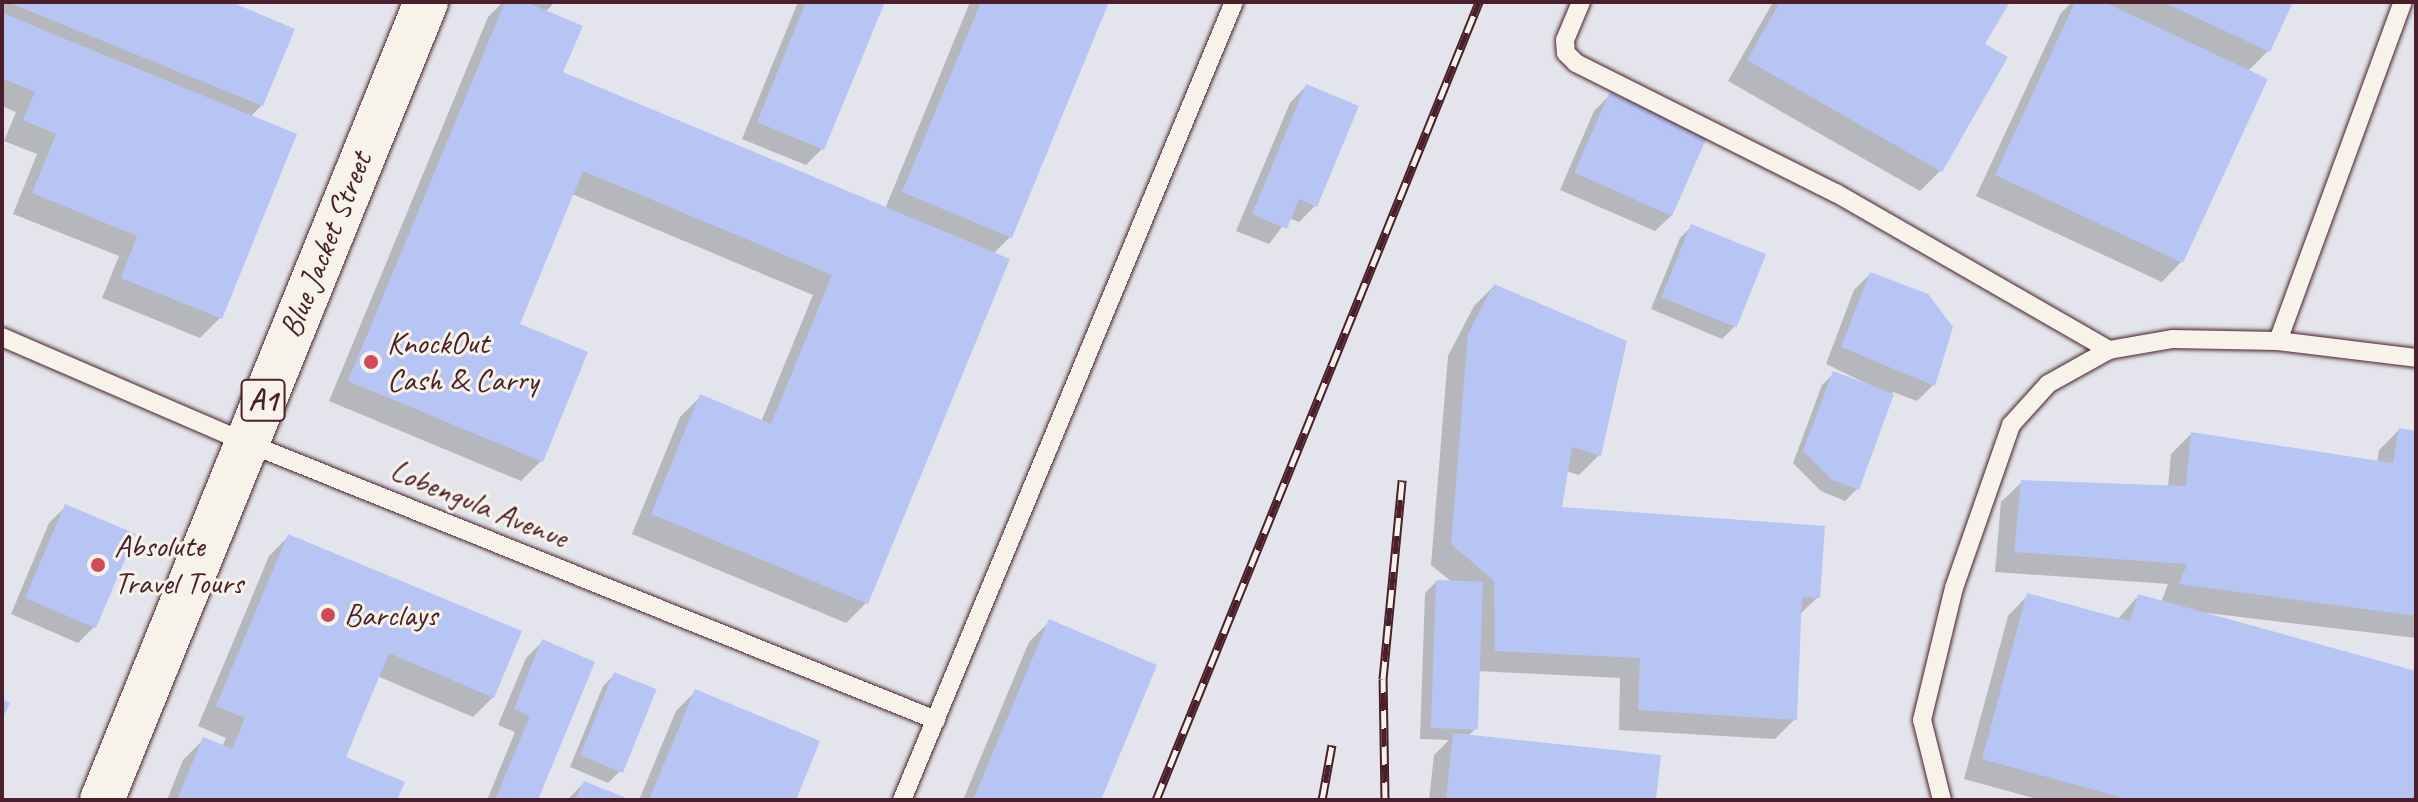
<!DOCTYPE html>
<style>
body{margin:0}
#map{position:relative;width:2418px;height:802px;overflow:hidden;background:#e4e5ec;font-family:Caveat,sans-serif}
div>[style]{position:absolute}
.shadow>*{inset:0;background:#0003}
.building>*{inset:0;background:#b7c5f5;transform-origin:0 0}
.roads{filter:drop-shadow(0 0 2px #4a1f2b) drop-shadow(0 0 2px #4a1f2b)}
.lane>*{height:18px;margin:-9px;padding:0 9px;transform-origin:9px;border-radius:9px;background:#f7f3e8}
.highway>*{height:44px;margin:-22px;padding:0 22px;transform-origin:22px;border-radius:22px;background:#f7f3e8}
.rail>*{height:9px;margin-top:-4.5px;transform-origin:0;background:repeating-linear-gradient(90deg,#f7f3e8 0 18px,#4a1f2b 0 36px);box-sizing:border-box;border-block:2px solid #4a1f2b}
.dots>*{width:22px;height:22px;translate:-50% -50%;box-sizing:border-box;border:4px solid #f7f3e8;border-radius:50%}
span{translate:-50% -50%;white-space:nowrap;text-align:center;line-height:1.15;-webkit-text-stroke:6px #f7f3e8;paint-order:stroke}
.shield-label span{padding:2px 6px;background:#f7f3e8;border:2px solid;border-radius:6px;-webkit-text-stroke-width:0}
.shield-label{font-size:30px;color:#4a1f2b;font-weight:700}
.street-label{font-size:32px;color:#4a1f2b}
.poi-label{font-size:32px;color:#4a1f2b}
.left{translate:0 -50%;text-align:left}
.frame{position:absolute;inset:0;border:4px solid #4a1f2b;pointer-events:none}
</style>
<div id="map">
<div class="shadow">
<i style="clip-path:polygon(2px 2px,225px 2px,262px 105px,250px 117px,294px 135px,220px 318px,200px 338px,102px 298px,119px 256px,13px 214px,37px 154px,4px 141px,16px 112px,2px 106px)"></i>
<i style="clip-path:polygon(496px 2px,555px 2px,545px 12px,560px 73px,885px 209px,970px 2px,1107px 2px,1010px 237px,993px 254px,1008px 260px,866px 603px,846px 623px,632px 534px,680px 417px,700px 397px,761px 422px,813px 295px,572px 194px,518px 325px,541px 461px,521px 481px,329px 401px,488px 17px,501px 4px)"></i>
<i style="clip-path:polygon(798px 2px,882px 2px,822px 149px,806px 165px,742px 139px)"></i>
<i style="clip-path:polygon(1773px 2px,2007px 2px,1983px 45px,1940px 171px,1920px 191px,1728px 81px)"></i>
<i style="clip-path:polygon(2072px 2px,2291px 2px,2268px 51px,2248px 71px,2182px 261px,2162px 282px,1976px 196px,2061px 13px)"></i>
<i style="clip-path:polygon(1306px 86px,1315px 206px,1299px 222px,1289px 218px,1269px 244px,1236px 231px,1290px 103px)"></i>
<i style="clip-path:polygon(1610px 95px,1672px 215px,1655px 231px,1560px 190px,1594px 111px)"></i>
<i style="clip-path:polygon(1692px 226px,1734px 327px,1722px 339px,1651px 309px,1680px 238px)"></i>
<i style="clip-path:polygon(1870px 274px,1933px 385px,1917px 401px,1893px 392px,1857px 489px,1845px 501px,1821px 491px,1793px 463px,1822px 385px,1834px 373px,1882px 391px,1826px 364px,1854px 290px)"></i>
<i style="clip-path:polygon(1494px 286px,1599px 455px,1579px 475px,1566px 471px,1560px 509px,1818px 597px,1799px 615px,1795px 719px,1775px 739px,1619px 730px,1620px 678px,1477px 671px,1475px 729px,1468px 736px,1654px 800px,1429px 800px,1434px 755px,1449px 740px,1420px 739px,1425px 593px,1436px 582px,1452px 582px,1431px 565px,1448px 356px,1474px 306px)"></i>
<i style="clip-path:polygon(2399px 430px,2416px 433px,2416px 638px,2191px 611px,2416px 673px,2416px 800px,2040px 800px,1964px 779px,2008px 616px,2028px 595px,2117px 620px,2138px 596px,2161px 603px,2168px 584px,1995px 572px,2001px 502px,2022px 482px,2168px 487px,2171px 454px,2191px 434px,2377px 463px,2379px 450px)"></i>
<i style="clip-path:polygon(66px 506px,94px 627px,78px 643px,11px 614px,49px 523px)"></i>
<i style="clip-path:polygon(289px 536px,493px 697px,473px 717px,377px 676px,343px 758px,395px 800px,167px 800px,183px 760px,203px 740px,222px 747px,226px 738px,198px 726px,269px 556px)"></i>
<i style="clip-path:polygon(1049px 622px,1098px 800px,963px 800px,1029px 642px)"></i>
<i style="clip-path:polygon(542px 642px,535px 800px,487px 800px,515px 732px,498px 725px,526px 658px)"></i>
<i style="clip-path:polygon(615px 674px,654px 690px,620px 771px,608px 783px,570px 767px,603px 686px)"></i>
<i style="clip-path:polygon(696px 691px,794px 800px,639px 800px,676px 711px)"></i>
<i style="clip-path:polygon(584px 783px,621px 800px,567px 800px)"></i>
</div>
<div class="building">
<i style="clip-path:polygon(7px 2px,231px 2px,295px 29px,263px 106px)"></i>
<i style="clip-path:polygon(505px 2px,526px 2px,583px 26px,563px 72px,1010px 259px,868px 604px,651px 514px,700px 394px,771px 424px,832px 275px,583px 171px,520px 324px,588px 352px,543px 462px,348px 381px)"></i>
<i style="clip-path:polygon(806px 2px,885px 2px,824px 150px,757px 122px)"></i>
<i style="clip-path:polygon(981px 2px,1109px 2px,1012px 238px,902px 192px)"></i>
<i style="clip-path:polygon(1780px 2px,2010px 2px,1985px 44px,2008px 57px,1942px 172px,1747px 60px)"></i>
<i style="clip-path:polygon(2075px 2px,2104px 2px,2268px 79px,2183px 263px,1995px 175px)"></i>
<i style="clip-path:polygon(2163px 2px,2293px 2px,2270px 52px)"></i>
<i style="clip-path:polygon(2px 13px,297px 134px,222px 319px,121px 278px,137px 236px,32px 193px,56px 134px,23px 120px,35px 92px,2px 78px)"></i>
<i style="clip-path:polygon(1306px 84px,1359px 106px,1317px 207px,1299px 199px,1287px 229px,1252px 214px)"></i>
<i style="left:1610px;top:92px;width:107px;height:88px;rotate:24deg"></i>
<i style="left:1691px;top:224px;width:81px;height:79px;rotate:22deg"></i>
<i style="clip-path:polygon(1870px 272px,1928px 294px,1953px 327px,1935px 386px,1841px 347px)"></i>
<i style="clip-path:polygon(1494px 284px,1627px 341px,1601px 456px,1572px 447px,1562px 507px,1825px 526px,1820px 598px,1802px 597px,1797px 720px,1638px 710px,1640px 658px,1495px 651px,1494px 581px,1451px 544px,1468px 334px)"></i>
<i style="clip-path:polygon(1833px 371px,1894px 394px,1859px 490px,1832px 480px,1803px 451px)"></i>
<i style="clip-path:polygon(2399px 428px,2416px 431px,2416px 616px,2179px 584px,2187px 564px,2014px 552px,2021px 480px,2186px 486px,2191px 432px,2393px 463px)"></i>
<i style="left:65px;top:504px;width:77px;height:102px;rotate:23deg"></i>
<i style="clip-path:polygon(288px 534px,522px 631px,494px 698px,389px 653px,346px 757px,405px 782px,397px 800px,177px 800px,203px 737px,232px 749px,245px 718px,216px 706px)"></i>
<i style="left:1436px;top:580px;width:47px;height:148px;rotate:2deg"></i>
<i style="clip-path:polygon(2027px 593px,2130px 621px,2138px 594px,2416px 671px,2416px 800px,2130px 800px,1982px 759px)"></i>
<i style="clip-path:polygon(1049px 619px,1157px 665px,1101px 800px,973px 800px)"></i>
<i style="clip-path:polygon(542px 639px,595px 662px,538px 800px,495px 800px,530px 716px,514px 709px)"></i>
<i style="left:614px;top:672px;width:46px;height:90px;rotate:22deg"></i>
<i style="clip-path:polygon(695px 689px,820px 741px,796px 800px,649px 800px)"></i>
<i style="clip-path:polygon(2px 699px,10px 703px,2px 720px)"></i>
<i style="clip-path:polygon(1453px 733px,1661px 755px,1656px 800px,1446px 800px)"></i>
<i style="clip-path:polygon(584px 781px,624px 797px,623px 800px,575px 800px)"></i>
</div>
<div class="roads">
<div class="lane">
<i style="left:1581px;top:2px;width:41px;rotate:112.8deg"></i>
<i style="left:1565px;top:40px;width:13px;rotate:86deg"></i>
<i style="left:1566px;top:53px;width:14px;rotate:45deg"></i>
<i style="left:1576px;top:63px;width:291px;rotate:26.6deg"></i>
<i style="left:1836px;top:193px;width:315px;rotate:29.9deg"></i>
<i style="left:2px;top:337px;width:265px;rotate:23.4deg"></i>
<i style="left:245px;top:442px;width:745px;rotate:21.92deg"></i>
<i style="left:2278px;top:341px;width:361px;rotate:-69.8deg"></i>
<i style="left:902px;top:800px;width:864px;rotate:-67.41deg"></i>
<i style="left:1942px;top:800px;width:82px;rotate:-104deg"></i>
<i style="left:1922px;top:720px;width:136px;rotate:-76.4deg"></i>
<i style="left:1954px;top:588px;width:173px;rotate:-70.7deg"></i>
<i style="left:2011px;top:425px;width:55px;rotate:-47.9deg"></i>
<i style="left:2048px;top:384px;width:70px;rotate:-29.1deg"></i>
<i style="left:2109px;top:350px;width:65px;rotate:-9.8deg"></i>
<i style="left:2173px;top:339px;width:105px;rotate:1.1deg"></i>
<i style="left:2278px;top:341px;width:139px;rotate:7deg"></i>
</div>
<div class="highway">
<i style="left:102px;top:800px;width:861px;rotate:-67.9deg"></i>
</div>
</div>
<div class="rail">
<i style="left:1156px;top:800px;width:861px;rotate:-67.96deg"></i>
<i style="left:1322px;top:800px;width:56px;rotate:-79.7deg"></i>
<i style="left:1385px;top:800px;width:121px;rotate:-90.9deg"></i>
<i style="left:1383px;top:679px;width:200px;rotate:-84.5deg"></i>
</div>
<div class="dots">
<i style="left:371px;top:362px;background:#d1495b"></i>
<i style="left:98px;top:565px;background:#d1495b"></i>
<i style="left:328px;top:615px;background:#d1495b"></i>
</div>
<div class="shield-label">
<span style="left:263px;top:400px">A1</span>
</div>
<div class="street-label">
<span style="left:326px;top:245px;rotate:-68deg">Blue Jacket Street</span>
<span style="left:479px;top:504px;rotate:22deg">Lobengula Avenue</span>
</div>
<div class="poi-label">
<span class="left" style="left:387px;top:362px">KnockOut<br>Cash &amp; Carry</span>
<span class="left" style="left:114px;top:565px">Absolute<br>Travel Tours</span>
<span class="left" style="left:344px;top:615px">Barclays</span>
</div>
<div class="frame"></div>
</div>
